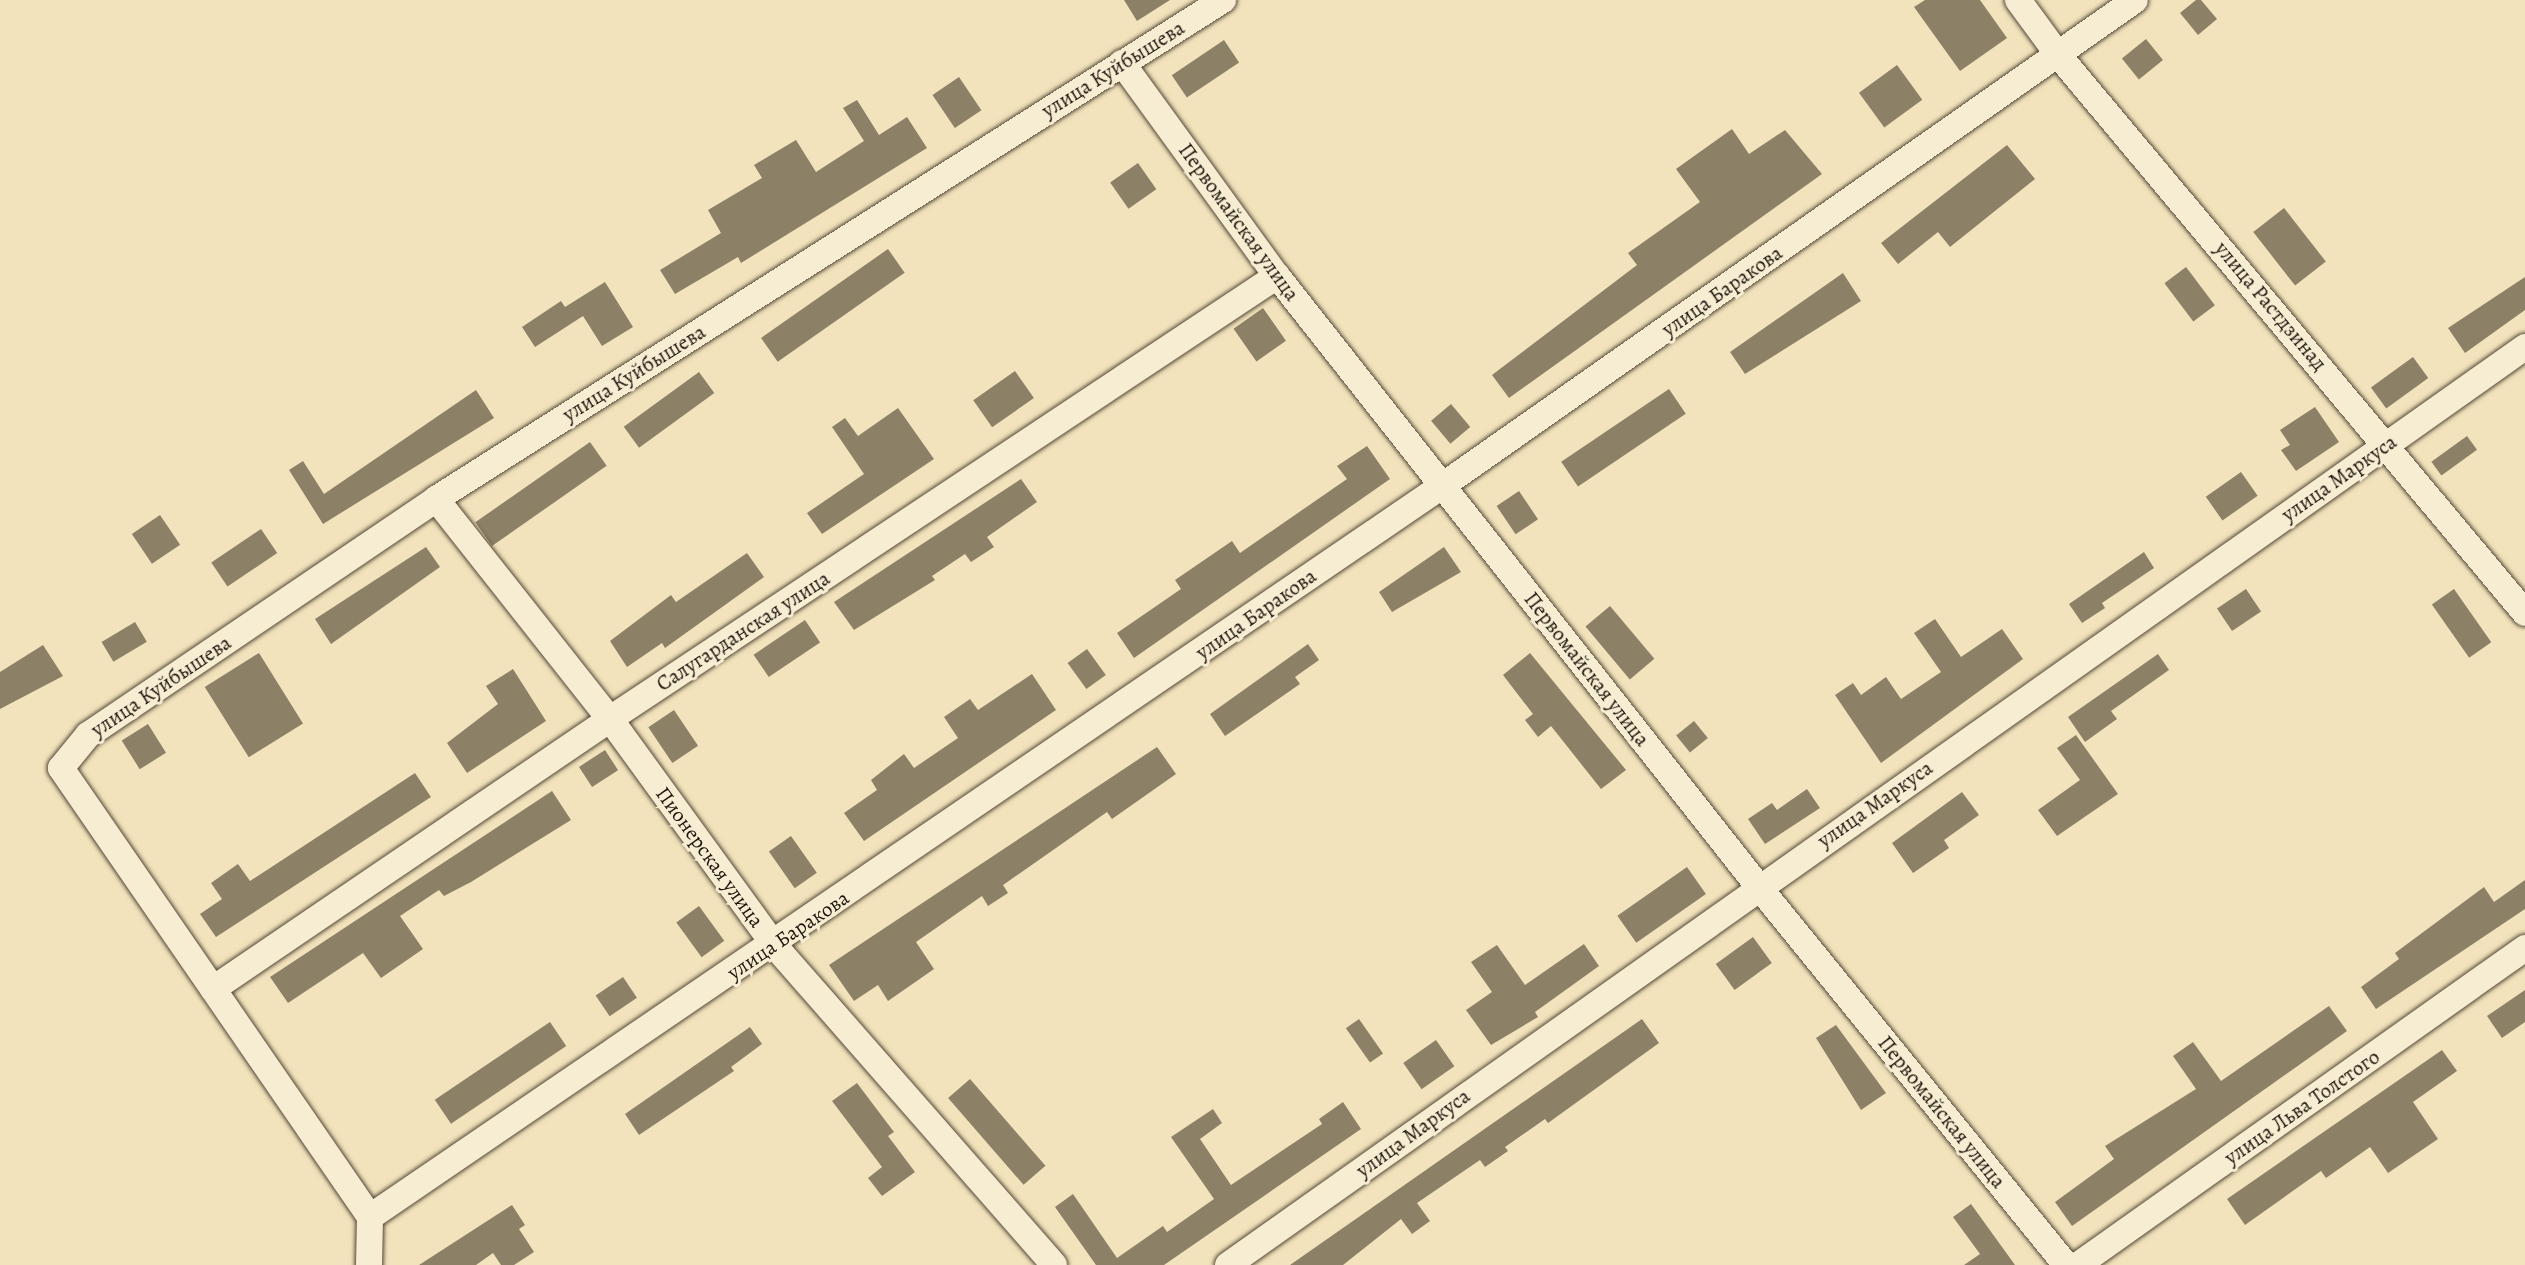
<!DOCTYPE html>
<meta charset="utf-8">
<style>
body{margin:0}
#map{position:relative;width:2525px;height:1265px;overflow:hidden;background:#f3e3bc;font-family:Alegreya,serif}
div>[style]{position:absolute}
.building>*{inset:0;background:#8c8067;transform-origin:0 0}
.roads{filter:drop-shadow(0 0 2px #524837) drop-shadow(0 0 2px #524837)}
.minor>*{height:26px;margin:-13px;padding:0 13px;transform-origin:13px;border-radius:13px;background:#f7edd3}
span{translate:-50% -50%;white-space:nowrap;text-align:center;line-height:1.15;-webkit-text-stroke:6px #f7edd3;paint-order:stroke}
.street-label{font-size:21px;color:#1c150b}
</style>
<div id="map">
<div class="building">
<i style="clip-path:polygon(1124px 0,1170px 0,1137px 21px)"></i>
<i style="clip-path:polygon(1925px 0,1980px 0,2007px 38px,1960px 71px,1914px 7px)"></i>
<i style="clip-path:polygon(2196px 0,2201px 0,2217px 19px,2198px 35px,2180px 13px)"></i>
<i style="left:2146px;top:39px;width:27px;height:31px;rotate:51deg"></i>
<i style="left:1224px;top:40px;width:27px;height:63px;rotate:56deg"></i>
<i style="left:1897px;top:65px;width:43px;height:47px;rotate:54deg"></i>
<i style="left:959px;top:77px;width:40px;height:32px;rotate:56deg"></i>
<i style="clip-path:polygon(857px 100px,879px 135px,907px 117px,927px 148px,741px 263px,738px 257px,675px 294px,660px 270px,721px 233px,708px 210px,762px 178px,754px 165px,796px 140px,816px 172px,864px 141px,843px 108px)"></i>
<i style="clip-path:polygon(1732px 129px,1749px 154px,1785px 130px,1822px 174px,1509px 398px,1492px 375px,1637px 265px,1628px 253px,1700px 202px,1676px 169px)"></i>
<i style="clip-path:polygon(2007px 145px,2035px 179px,1950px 247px,1938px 232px,1898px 264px,1881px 243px)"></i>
<i style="left:1138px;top:163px;width:32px;height:34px;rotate:55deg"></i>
<i style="left:2284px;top:208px;width:68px;height:39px;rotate:52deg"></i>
<i style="left:888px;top:249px;width:29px;height:155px;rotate:55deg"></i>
<i style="left:2186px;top:267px;width:48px;height:27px;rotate:53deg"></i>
<i style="clip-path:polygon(1843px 273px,1861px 301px,1745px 374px,1730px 352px)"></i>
<i style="clip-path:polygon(2525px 277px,2525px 310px,2465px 353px,2448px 328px)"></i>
<i style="clip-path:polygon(605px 282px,633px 327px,602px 346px,583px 316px,535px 347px,522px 327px,561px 301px,565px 307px)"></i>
<i style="left:1263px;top:308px;width:40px;height:36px;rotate:55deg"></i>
<i style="left:2413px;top:357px;width:26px;height:52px;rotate:54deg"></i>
<i style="left:1015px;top:371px;width:33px;height:51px;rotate:55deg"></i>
<i style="left:699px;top:372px;width:26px;height:93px;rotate:54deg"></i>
<i style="left:1669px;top:389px;width:30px;height:130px;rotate:56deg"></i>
<i style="clip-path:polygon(476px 390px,494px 418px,323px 524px,289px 470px,303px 461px,324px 494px)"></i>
<i style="left:1451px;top:404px;width:30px;height:26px;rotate:50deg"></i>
<i style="clip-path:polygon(2315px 407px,2339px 442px,2296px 471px,2281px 450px,2290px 445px,2280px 430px)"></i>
<i style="clip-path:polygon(898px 408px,934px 459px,822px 534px,807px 513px,864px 474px,832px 427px,845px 418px,858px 436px)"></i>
<i style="left:2467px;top:436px;width:17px;height:44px;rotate:54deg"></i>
<i style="left:590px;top:442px;width:29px;height:140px;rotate:55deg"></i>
<i style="clip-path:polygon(1367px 446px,1390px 479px,1134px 658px,1117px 633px,1181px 589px,1175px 580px,1232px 541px,1240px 553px,1347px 479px,1337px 466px)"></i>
<i style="left:2241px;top:472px;width:29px;height:43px;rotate:55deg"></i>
<i style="clip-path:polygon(1021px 479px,1037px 502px,987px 537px,994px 547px,971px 562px,965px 554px,932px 576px,935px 580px,854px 630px,834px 602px)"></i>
<i style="left:1519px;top:491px;width:34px;height:27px;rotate:56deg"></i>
<i style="left:160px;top:515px;width:36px;height:34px;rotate:56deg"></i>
<i style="left:261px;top:529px;width:29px;height:60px;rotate:56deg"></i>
<i style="clip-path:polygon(426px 547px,440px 567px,331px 644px,315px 619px)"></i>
<i style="clip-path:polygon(1444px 547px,1461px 572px,1392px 612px,1379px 592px)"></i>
<i style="clip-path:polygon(2144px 552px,2154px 568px,2102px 603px,2105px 608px,2082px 623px,2069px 604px)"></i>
<i style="clip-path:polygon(747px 553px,764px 577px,665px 648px,662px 643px,627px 667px,610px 641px,671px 595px,676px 602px)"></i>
<i style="left:2246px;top:589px;width:27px;height:35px;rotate:56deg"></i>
<i style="left:2454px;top:589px;width:65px;height:27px;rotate:55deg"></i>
<i style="left:1610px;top:606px;width:69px;height:32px;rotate:50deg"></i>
<i style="clip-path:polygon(1935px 619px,1961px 657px,2002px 629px,2023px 659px,1881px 763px,1835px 695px,1853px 683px,1861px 695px,1886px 677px,1901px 699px,1941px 672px,1914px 633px)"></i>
<i style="left:805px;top:620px;width:27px;height:62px;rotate:56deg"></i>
<i style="left:135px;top:622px;width:23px;height:39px;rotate:59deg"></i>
<i style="clip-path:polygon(1308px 644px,1319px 660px,1295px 677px,1300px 684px,1225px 736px,1210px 714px)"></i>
<i style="clip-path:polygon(43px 645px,63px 676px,0 709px,0 672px)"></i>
<i style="left:1087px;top:649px;width:32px;height:24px;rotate:54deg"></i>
<i style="left:259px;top:653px;width:83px;height:64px;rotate:58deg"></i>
<i style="clip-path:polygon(1530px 653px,1626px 770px,1601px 789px,1551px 726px,1538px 737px,1525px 720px,1533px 714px,1503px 675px)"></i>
<i style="clip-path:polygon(2158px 654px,2169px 670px,2111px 711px,2117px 719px,2085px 742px,2068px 717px)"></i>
<i style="clip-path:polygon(513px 669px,546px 721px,467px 773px,447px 743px,498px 704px,486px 686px)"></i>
<i style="clip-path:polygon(1032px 674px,1056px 710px,864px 841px,844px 813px,877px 790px,871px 780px,904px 754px,914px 768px,958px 738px,944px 717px,970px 699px,978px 710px)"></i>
<i style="left:674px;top:710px;width:43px;height:31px;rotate:56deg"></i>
<i style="left:1694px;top:721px;width:22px;height:23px;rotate:51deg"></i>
<i style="left:148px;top:724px;width:34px;height:31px;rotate:58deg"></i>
<i style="clip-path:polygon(2076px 735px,2118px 794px,2057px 836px,2038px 810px,2080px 780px,2057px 748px)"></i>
<i style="clip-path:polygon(1157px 747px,1176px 774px,1112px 819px,1107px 812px,1056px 848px,1003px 885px,1008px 893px,988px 906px,982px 896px,916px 942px,934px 969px,888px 1001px,878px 985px,854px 1001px,829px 965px)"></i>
<i style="left:605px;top:750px;width:24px;height:31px;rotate:57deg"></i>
<i style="clip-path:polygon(415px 773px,431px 797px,216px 937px,200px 914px,222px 899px,211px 883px,238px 864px,250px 881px)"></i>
<i style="clip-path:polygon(1807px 789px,1820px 808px,1765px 844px,1748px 819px,1772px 803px,1777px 810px)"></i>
<i style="clip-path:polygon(552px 791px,571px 820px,471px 882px,444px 896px,439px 890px,400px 916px,423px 949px,381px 978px,363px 953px,288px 1003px,270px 977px)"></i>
<i style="clip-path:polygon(1962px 792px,1979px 815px,1944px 840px,1949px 848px,1913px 873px,1892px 843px)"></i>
<i style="left:791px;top:836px;width:45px;height:27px;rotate:55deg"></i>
<i style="left:1687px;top:867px;width:33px;height:85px;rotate:55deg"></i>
<i style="clip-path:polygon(2525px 880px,2525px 909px,2376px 1009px,2361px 987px,2399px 959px,2395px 953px,2484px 887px,2494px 902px)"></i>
<i style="left:699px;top:906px;width:43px;height:28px;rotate:54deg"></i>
<i style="left:1753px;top:937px;width:32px;height:46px;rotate:54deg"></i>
<i style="clip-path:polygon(1584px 944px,1599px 966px,1535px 1012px,1538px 1017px,1491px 1045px,1466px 1010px,1492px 992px,1471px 962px,1497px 945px,1525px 985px)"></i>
<i style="left:623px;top:977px;width:25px;height:33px;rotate:56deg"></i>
<i style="clip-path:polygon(2525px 990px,2525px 1022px,2502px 1038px,2487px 1016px)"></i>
<i style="clip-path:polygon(2329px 1006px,2347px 1031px,2072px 1226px,2055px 1202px,2114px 1159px,2105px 1146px,2196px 1089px,2173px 1056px,2193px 1042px,2221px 1081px)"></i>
<i style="left:1359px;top:1019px;width:42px;height:16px;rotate:55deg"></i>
<i style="clip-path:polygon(1642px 1019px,1659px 1043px,1548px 1123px,1545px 1119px,1505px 1147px,1508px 1151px,1485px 1167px,1480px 1160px,1417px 1203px,1430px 1221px,1412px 1234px,1401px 1219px,1343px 1265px,1290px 1265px)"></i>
<i style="left:550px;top:1022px;width:29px;height:139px;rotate:56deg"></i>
<i style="clip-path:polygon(1836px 1025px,1886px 1093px,1861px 1110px,1816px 1038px)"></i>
<i style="clip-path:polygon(750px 1027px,762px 1044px,731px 1067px,734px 1071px,639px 1135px,625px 1114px)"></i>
<i style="left:1436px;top:1040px;width:32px;height:40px;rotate:55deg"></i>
<i style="clip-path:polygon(2442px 1050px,2457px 1071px,2413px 1102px,2438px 1139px,2388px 1173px,2370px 1147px,2326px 1178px,2321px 1171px,2245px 1225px,2227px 1199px)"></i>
<i style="left:970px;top:1079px;width:115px;height:29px;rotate:49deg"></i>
<i style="clip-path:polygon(857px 1083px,894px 1132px,888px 1136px,915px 1172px,882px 1196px,868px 1178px,882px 1167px,832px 1101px)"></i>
<i style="clip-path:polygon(1343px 1102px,1361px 1129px,1164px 1265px,1096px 1265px,1055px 1207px,1073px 1194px,1117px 1258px,1163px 1226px,1167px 1232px,1214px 1199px,1171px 1137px,1213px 1109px,1222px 1123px,1200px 1139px,1231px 1185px,1322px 1124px,1319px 1119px)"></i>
<i style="clip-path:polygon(1971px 1204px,2015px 1265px,1964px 1265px,1980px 1254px,1953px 1217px)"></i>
<i style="clip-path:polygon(512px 1205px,525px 1225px,519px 1229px,534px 1252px,514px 1265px,501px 1265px,493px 1253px,476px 1265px,419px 1265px)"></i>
</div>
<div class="roads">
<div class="minor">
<i style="left:2018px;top:0;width:69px;rotate:53.8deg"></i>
<i style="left:2059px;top:56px;width:726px;rotate:50.08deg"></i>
<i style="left:1122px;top:63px;width:263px;rotate:54deg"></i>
<i style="left:1277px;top:276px;width:777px;rotate:51.74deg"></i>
<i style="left:1758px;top:886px;width:488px;rotate:50.9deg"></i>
<i style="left:436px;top:499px;width:280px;rotate:51.7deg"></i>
<i style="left:610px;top:719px;width:279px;rotate:54deg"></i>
<i style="left:774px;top:945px;width:425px;rotate:48.8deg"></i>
<i style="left:213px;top:989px;width:480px;rotate:-34.2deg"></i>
<i style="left:610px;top:719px;width:801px;rotate:-33.59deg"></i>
<i style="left:370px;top:1217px;width:1298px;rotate:-34.29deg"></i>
<i style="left:1442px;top:486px;width:846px;rotate:-35.04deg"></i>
<i style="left:369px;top:1265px;width:48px;rotate:-88.8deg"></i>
<i style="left:370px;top:1217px;width:545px;rotate:-124.54deg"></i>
<i style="left:61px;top:768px;width:43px;rotate:-50.7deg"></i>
<i style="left:88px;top:735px;width:420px;rotate:-34.1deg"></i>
<i style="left:436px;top:499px;width:932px;rotate:-32.38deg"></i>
<i style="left:1228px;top:1265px;width:1589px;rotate:-35.29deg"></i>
<i style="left:2078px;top:1265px;width:548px;rotate:-35.34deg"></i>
</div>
</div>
<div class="street-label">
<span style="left:1113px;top:69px;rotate:-32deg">улица Куйбышева</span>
<span style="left:1239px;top:222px;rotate:54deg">Первомайская улица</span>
<span style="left:1722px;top:291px;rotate:-35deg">улица Баракова</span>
<span style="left:2271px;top:306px;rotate:50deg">улица Растдзинад</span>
<span style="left:634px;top:373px;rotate:-32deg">улица Куйбышева</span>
<span style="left:2339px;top:478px;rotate:-35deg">улица Маркуса</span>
<span style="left:1256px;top:614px;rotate:-35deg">улица Баракова</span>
<span style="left:743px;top:631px;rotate:-33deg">Салугарданская улица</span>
<span style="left:1587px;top:669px;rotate:52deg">Первомайская улица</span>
<span style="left:161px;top:686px;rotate:-34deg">улица Куйбышева</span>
<span style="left:1875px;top:804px;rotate:-35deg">улица Маркуса</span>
<span style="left:710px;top:857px;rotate:54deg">Пионерская улица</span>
<span style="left:788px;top:935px;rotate:-34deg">улица Баракова</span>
<span style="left:2302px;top:1107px;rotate:-35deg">улица Льва Толстого</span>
<span style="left:1942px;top:1112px;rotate:51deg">Первомайская улица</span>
<span style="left:1413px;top:1133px;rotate:-36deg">улица Маркуса</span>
</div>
</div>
